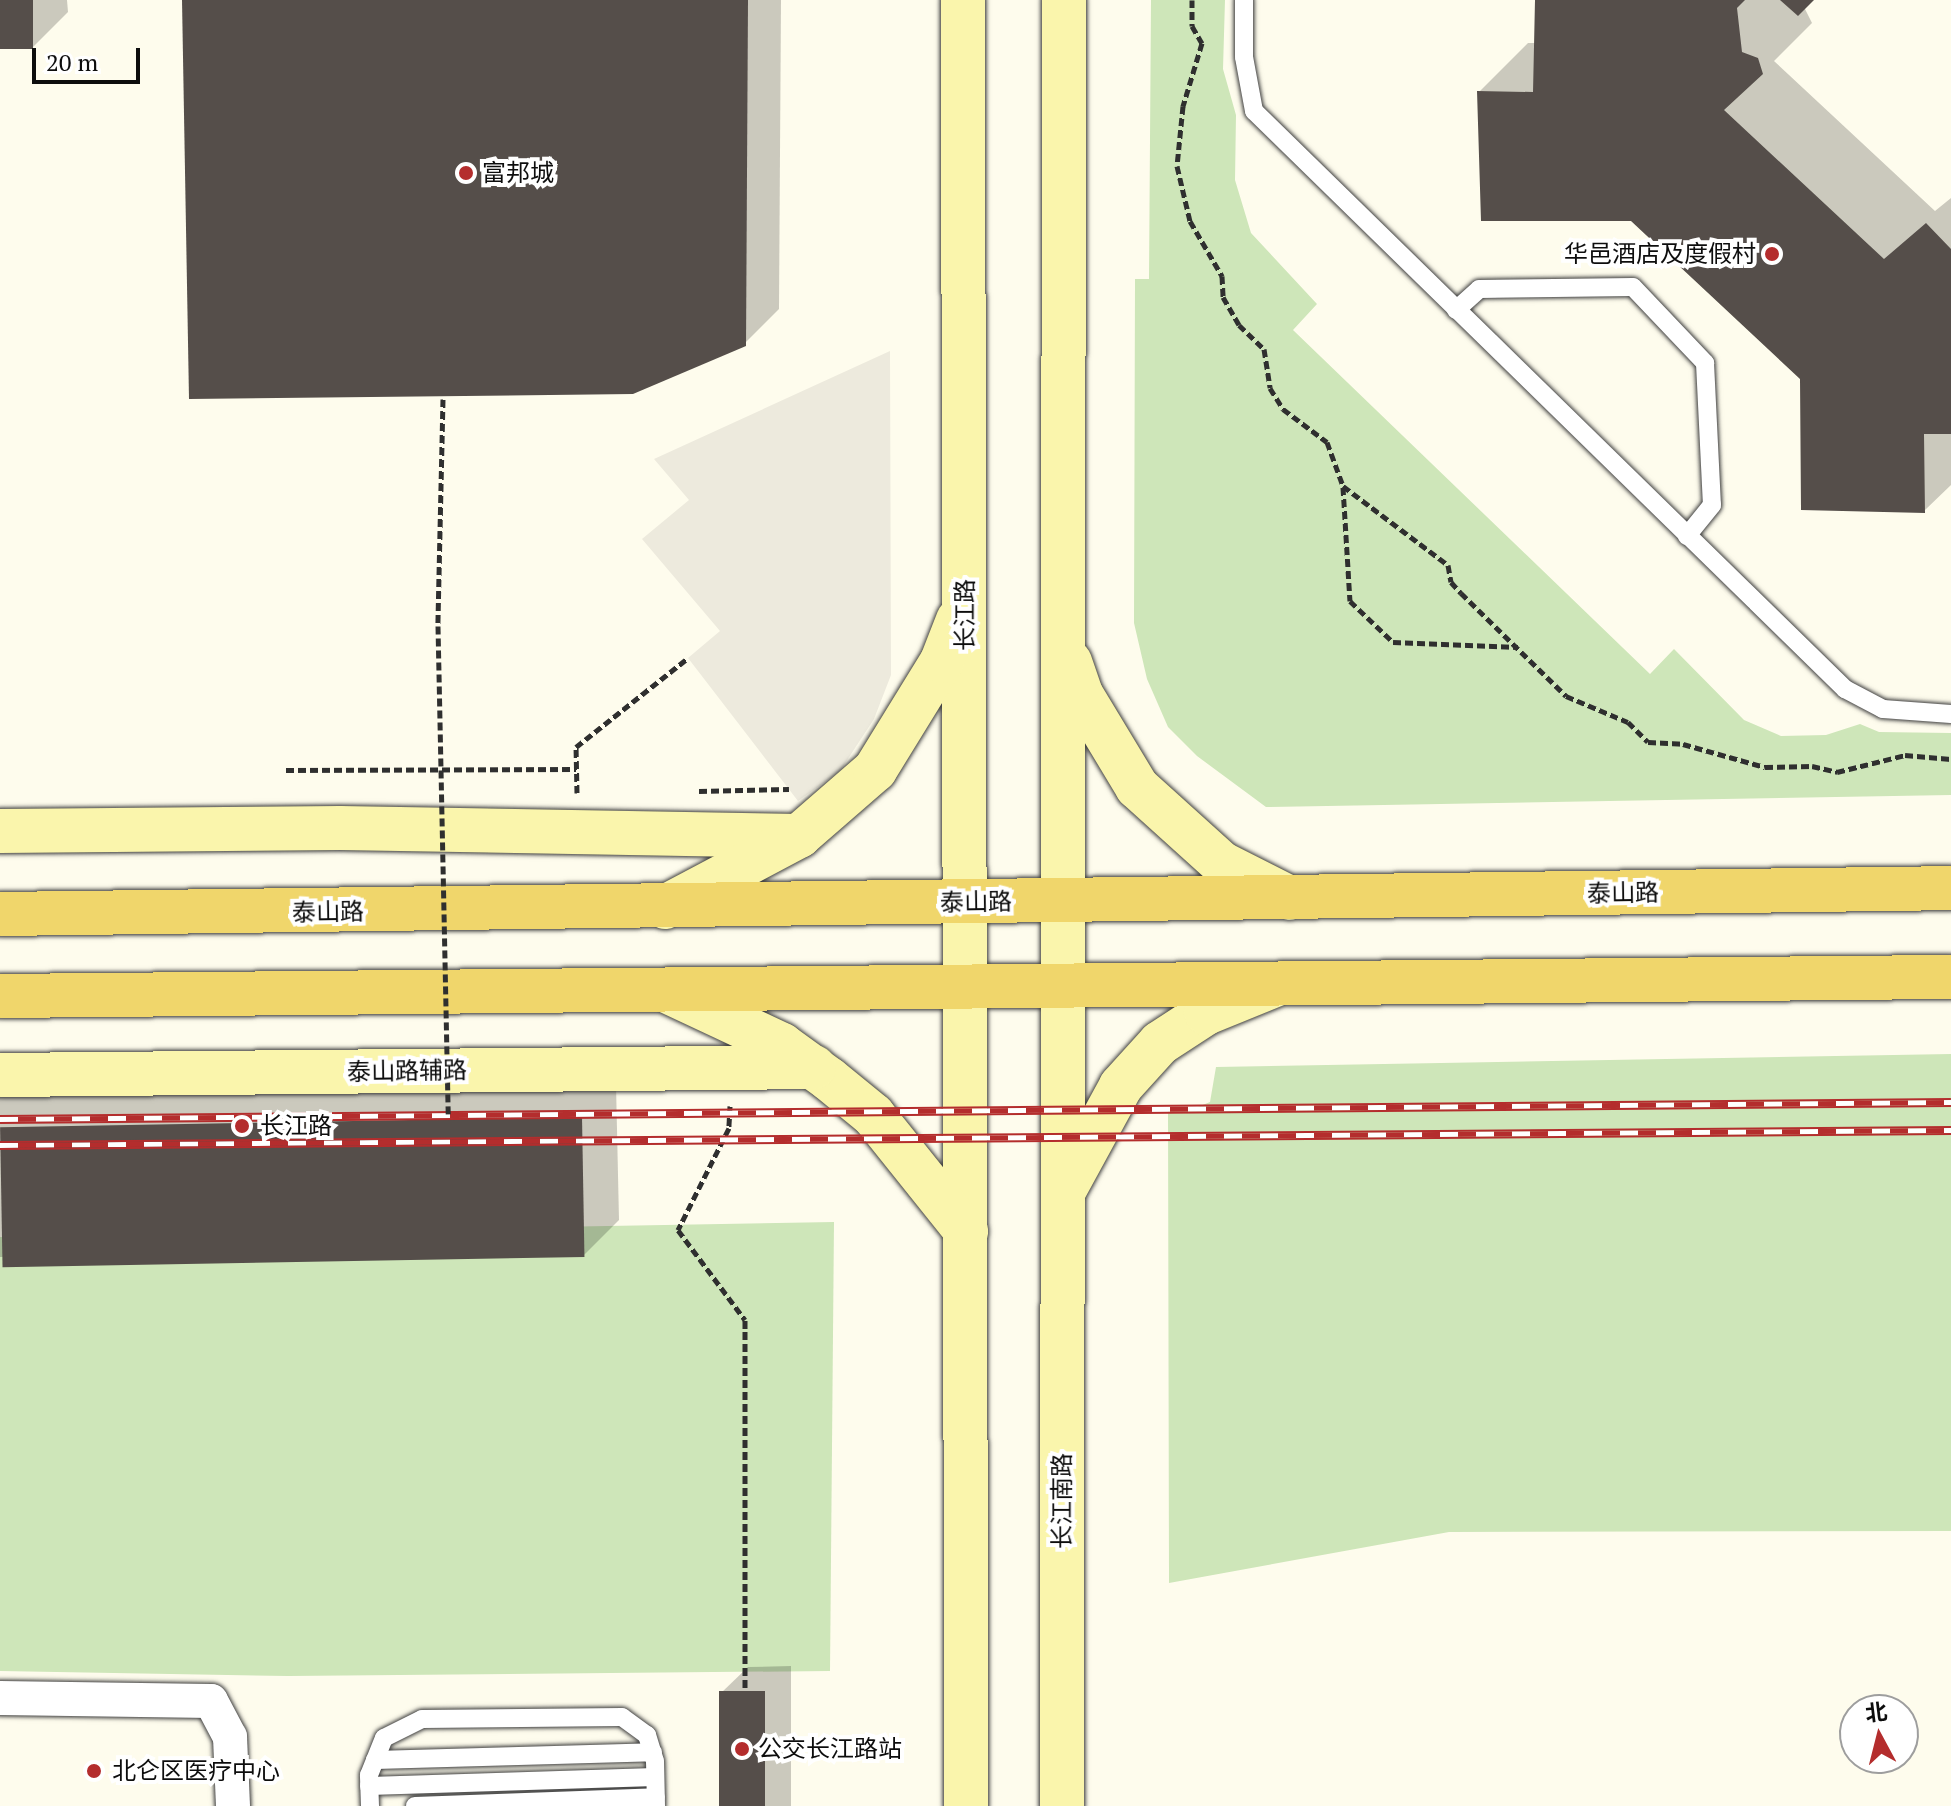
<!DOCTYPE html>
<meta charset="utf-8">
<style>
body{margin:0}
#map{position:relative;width:1951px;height:1806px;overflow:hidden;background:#fefced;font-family:"PT Serif","Noto Sans SC",serif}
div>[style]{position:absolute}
.green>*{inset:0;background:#cee6b9}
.plaza>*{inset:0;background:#edeadd}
.shadow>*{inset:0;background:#0003}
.building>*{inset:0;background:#554e4a;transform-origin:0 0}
.path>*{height:5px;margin-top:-2.5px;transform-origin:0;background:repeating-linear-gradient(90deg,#2f2f2f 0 8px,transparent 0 12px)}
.roads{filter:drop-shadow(0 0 2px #404040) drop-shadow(0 0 2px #404040)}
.lane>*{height:18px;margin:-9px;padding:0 9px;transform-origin:9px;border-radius:9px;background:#fff}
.street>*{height:34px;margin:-17px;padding:0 17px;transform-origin:17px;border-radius:17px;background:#fff}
.secondary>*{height:44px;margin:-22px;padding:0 22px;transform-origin:22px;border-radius:22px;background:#faf5ac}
.primary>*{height:44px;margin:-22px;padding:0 22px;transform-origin:22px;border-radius:22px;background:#f0d66b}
.rail>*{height:9px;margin-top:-4.5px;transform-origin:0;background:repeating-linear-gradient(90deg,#fff 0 18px,#b42d2d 0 36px);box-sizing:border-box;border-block:2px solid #b42d2d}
.path-bridge>*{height:5px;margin-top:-2.5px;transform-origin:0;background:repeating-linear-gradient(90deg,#2f2f2f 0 8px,transparent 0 12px)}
.dots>*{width:22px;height:22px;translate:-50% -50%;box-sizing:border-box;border:4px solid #fff;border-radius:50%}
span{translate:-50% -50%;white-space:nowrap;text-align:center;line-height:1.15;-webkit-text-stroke:8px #fff;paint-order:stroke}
.poi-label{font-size:24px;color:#0d0d0d}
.left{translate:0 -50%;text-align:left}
.right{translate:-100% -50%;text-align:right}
.street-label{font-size:24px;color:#0d0d0d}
.north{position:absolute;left:1839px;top:1694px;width:80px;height:80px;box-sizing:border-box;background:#fff;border:2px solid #9e9e9e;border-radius:50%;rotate:353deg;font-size:22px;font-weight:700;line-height:32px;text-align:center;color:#0d0d0d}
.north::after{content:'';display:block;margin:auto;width:28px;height:36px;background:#b42d2d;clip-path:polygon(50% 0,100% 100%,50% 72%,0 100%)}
.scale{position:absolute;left:32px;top:48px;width:108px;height:36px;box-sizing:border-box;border:4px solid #0d0d0d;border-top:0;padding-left:10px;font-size:24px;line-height:28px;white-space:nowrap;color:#0d0d0d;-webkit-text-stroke:6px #fff;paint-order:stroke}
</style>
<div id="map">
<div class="green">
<i style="clip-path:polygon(1151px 0,1225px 0,1223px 69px,1236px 115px,1235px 180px,1251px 233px,1317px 304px,1293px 330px,1650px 674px,1674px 649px,1744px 720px,1781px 736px,1826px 735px,1860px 724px,1879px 732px,1951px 733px,1951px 795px,1266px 807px,1197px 756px,1168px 727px,1147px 679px,1134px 623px,1135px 279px,1149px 279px)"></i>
<i style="clip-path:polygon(1951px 1054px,1951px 1531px,1449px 1532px,1169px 1583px,1168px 1109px,1193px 1109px,1210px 1102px,1216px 1067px)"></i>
<i style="clip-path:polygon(834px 1222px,830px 1671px,288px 1676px,0 1671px,0 1237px)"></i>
</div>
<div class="plaza">
<i style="clip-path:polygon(890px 351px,891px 675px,874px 719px,840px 771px,798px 801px,688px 658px,720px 631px,642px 539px,689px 500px,654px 459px)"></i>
</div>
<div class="shadow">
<i style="clip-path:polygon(0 0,67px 0,68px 12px,33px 47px,0 47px)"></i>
<i style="clip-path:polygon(183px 0,781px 0,779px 309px,744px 344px)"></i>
<i style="clip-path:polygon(1537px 0,1812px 0,1804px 7px,1812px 23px,1774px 61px,1935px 211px,1951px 198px,1951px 485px,1924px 511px,1802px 378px,1631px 219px,1479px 92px,1528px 43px,1536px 43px)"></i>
<i style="clip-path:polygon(616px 1084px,619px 1220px,584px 1255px,0 1257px,0 1088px)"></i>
<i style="clip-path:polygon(791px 1666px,791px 1806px,721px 1806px,721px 1693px,748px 1667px)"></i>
</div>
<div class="building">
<i style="left:0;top:0;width:33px;height:49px"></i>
<i style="clip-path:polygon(182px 0,748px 0,746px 346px,633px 394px,189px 399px)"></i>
<i style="clip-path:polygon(1535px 0,1745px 0,1737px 8px,1742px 52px,1758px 58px,1763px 74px,1724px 110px,1884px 259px,1926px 223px,1951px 249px,1951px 434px,1924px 434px,1925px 513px,1801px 510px,1800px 379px,1631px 221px,1481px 221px,1477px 91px,1533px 92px)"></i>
<i style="clip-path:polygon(1780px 0,1814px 0,1798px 16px)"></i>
<i style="left:582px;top:1117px;width:140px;height:582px;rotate:89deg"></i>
<i style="left:765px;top:1691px;width:115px;height:46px;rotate:90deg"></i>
</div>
<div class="path">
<i style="left:1192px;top:0;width:26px;rotate:90deg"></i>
<i style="left:1192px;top:26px;width:20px;rotate:60deg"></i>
<i style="left:1202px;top:43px;width:66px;rotate:106.8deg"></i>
<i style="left:1183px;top:106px;width:60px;rotate:95.7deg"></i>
<i style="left:1177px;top:166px;width:57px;rotate:76.7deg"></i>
<i style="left:1190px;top:221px;width:64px;rotate:59.8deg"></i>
<i style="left:1222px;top:276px;width:21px;rotate:87deg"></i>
<i style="left:1223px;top:297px;width:32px;rotate:60deg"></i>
<i style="left:1239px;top:325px;width:35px;rotate:44deg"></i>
<i style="left:1264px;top:349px;width:39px;rotate:81deg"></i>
<i style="left:1270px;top:388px;width:25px;rotate:58deg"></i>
<i style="left:1283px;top:409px;width:55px;rotate:36.9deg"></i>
<i style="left:1327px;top:442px;width:47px;rotate:70deg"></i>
<i style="left:1343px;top:486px;width:131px;rotate:37deg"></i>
<i style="left:1448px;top:565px;width:17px;rotate:80deg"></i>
<i style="left:1451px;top:582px;width:15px;rotate:48deg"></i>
<i style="left:1461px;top:593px;width:147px;rotate:44.4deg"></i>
<i style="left:1566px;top:696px;width:67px;rotate:22.8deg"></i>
<i style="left:1628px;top:722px;width:28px;rotate:45deg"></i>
<i style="left:1648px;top:742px;width:35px;rotate:3deg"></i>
<i style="left:1683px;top:744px;width:85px;rotate:15.7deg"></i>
<i style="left:1765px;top:767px;width:47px;rotate:-1.2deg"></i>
<i style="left:1812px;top:766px;width:26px;rotate:13deg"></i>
<i style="left:1837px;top:772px;width:70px;rotate:-14deg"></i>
<i style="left:1905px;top:755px;width:46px;rotate:5deg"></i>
<i style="left:1343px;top:487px;width:114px;rotate:86.5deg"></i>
<i style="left:1350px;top:601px;width:59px;rotate:43.6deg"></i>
<i style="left:1393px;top:642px;width:125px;rotate:2.3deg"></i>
<i style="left:286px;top:770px;width:290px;rotate:-0.2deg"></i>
<i style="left:699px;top:791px;width:90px;rotate:-1.3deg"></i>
<i style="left:577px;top:793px;width:46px;rotate:-91.2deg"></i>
<i style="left:576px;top:747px;width:143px;rotate:-38.5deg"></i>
<i style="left:730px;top:1106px;width:22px;rotate:93deg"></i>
<i style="left:729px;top:1128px;width:114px;rotate:116.6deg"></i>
<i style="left:678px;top:1230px;width:112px;rotate:53.3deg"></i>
<i style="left:745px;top:1320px;width:371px;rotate:90deg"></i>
</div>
<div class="roads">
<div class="lane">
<i style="left:1244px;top:0;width:57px;rotate:90deg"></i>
<i style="left:1244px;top:57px;width:55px;rotate:79.5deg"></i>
<i style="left:1254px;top:111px;width:827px;rotate:44.36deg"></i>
<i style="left:1845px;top:689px;width:43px;rotate:27.8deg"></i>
<i style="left:1883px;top:709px;width:68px;rotate:4.2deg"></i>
<i style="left:1456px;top:310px;width:31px;rotate:-42deg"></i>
<i style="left:1479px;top:289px;width:154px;rotate:-0.7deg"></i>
<i style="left:1633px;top:287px;width:105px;rotate:46.5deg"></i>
<i style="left:1705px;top:363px;width:142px;rotate:87.2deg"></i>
<i style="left:1712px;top:505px;width:40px;rotate:129deg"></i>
<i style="left:375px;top:1760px;width:278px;rotate:-1.6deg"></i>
<i style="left:369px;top:1786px;width:286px;rotate:-1.8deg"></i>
<i style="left:370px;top:1806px;width:31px;rotate:-92deg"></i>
<i style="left:369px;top:1775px;width:40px;rotate:-68deg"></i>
<i style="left:384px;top:1738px;width:42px;rotate:-26.6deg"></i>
<i style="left:422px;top:1719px;width:200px;rotate:-0.6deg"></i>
<i style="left:622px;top:1717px;width:31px;rotate:36deg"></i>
<i style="left:647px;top:1735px;width:27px;rotate:73deg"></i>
<i style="left:655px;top:1761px;width:45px;rotate:88.7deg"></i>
<i style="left:415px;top:1806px;width:241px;rotate:-2.1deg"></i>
</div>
<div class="street">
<i style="left:0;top:1698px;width:211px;rotate:0.8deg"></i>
<i style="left:211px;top:1701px;width:41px;rotate:62.2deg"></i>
<i style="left:230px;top:1737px;width:69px;rotate:87.5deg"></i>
</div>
<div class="secondary">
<i style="left:963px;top:0;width:1806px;rotate:89.9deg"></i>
<i style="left:1070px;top:662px;width:34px;rotate:71deg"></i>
<i style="left:1081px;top:694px;width:109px;rotate:58.9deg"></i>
<i style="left:1137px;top:787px;width:113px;rotate:42.1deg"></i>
<i style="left:1221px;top:863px;width:77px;rotate:26.9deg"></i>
<i style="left:0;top:831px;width:340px;rotate:-0.5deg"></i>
<i style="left:340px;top:828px;width:459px;rotate:1deg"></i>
<i style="left:665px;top:907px;width:152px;rotate:-27.9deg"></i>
<i style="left:799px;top:836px;width:101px;rotate:-41deg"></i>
<i style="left:875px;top:770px;width:128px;rotate:-58.4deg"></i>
<i style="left:942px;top:661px;width:44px;rotate:-68.7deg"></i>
<i style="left:669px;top:992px;width:125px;rotate:25.1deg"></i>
<i style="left:782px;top:1045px;width:58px;rotate:35.9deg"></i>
<i style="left:829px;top:1079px;width:57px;rotate:39.3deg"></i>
<i style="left:873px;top:1115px;width:149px;rotate:51.3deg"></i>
<i style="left:0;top:1075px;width:814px;rotate:-0.56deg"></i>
<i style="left:1066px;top:1187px;width:115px;rotate:-61.4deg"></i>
<i style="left:1121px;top:1086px;width:58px;rotate:-47.8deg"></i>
<i style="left:1160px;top:1043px;width:55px;rotate:-33.1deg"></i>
<i style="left:1206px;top:1013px;width:74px;rotate:-22.1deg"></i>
<i style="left:1062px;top:1806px;width:1806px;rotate:-89.94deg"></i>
</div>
<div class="primary">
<i style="left:0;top:914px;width:1951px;rotate:-0.76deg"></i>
<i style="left:0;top:996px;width:1951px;rotate:-0.56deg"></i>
</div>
</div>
<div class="rail">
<i style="left:0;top:1119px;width:1951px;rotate:-0.5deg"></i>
<i style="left:0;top:1145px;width:1951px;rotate:-0.44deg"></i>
</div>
<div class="path-bridge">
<i style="left:443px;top:399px;width:227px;rotate:91.3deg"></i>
<i style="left:438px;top:626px;width:492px;rotate:88.8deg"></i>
</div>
<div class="dots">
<i style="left:466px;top:173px;background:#b42d2d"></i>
<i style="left:1772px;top:254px;background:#b42d2d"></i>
<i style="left:242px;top:1126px;background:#b42d2d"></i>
<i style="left:742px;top:1749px;background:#b42d2d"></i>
<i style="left:94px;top:1771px;background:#b42d2d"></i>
</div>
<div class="poi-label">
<span class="left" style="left:482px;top:173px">富邦城</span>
<span class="right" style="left:1756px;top:254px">华邑酒店及度假村</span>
<span class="left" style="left:260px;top:1126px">长江路</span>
<span class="left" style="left:758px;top:1749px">公交长江路站</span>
<span class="left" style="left:112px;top:1771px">北仑区医疗中心</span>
</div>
<div class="street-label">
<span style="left:965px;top:615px;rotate:-90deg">长江路</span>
<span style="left:1623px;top:893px;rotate:-1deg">泰山路</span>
<span style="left:976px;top:902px;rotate:-1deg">泰山路</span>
<span style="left:328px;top:912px;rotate:-1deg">泰山路</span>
<span style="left:407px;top:1071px;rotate:-1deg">泰山路辅路</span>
<span style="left:1062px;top:1501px;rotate:-90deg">长江南路</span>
</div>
<div class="north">北</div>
<div class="scale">20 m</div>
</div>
